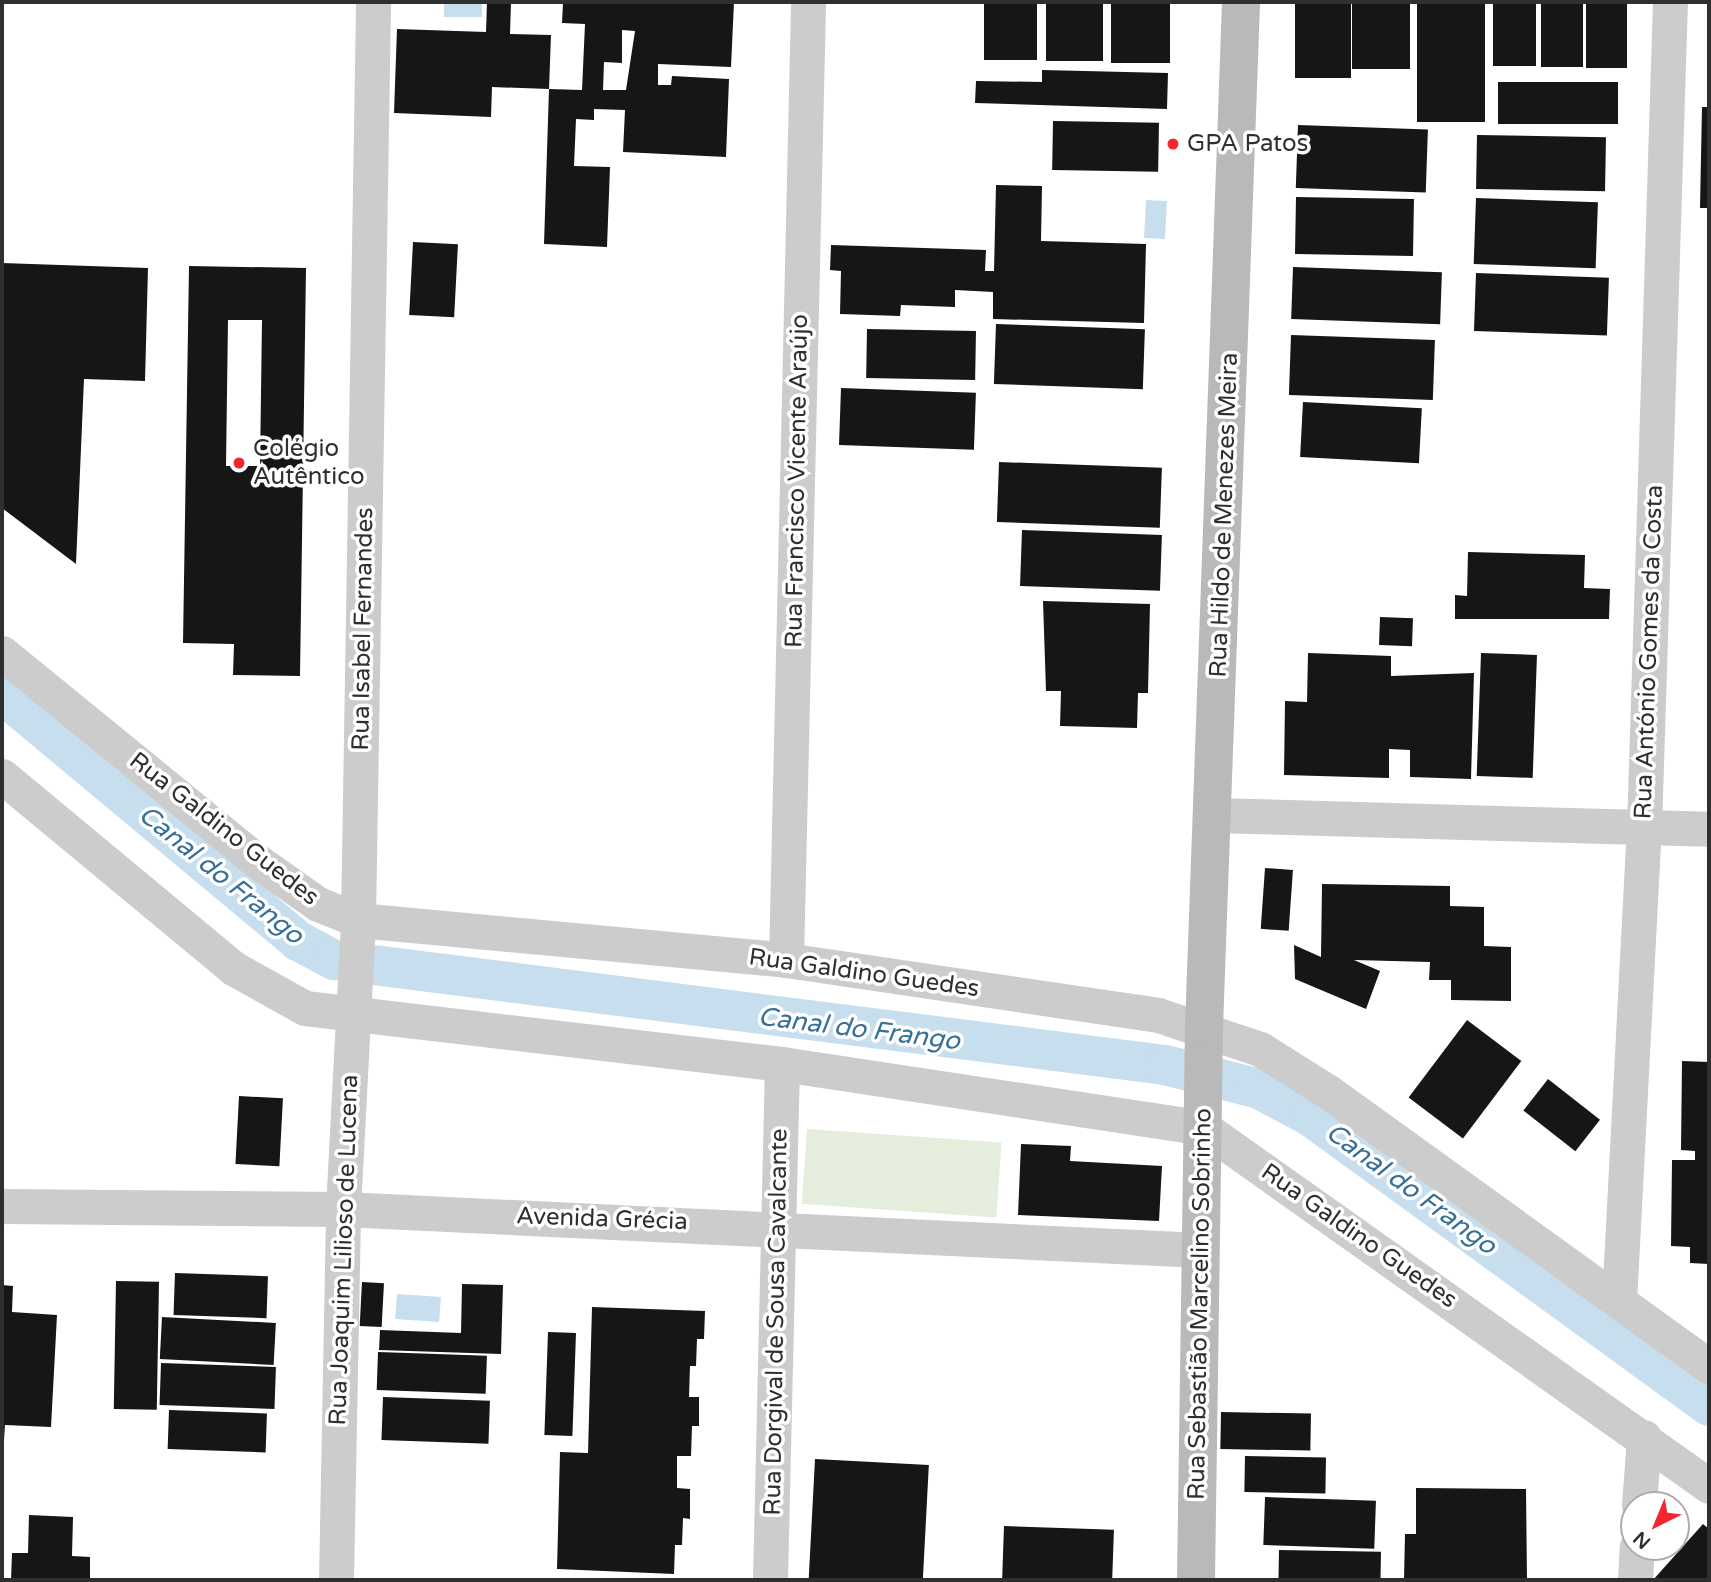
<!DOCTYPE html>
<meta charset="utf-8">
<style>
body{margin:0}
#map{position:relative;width:1711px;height:1582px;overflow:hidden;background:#fff;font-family:"Varela Round",sans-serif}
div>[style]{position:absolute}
.green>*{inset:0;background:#e5eddc;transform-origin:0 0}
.water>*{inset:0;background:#c7deee;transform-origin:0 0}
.canal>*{height:40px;margin:-20px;padding:0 20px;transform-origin:20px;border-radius:20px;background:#c7deee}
.building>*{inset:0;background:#161616;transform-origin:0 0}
.street>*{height:35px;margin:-17.5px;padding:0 17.5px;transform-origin:17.5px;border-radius:17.5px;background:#ccc}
.secondary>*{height:38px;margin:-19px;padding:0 19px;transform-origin:19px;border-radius:19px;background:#b9b9b9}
.dots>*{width:19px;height:19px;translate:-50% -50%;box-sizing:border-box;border:4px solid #fff;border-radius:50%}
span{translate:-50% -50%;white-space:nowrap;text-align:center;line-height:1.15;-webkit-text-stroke:7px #fff;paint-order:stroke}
.poi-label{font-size:24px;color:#2f2f2f}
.left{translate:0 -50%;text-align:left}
.street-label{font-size:24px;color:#2f2f2f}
.water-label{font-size:26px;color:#376f97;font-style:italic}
.frame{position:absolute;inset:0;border:4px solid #2f2f2f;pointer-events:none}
.north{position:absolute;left:1620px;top:1491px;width:70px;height:70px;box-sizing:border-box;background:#fff;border:2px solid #acacac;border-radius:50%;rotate:223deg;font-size:19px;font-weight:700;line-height:28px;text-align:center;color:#2f2f2f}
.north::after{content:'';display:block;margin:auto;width:24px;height:32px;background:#f1262f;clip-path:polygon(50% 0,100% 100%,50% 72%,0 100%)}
</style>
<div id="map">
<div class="green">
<i style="left:807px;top:1129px;width:195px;height:75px;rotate:4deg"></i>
</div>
<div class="water">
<i style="left:444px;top:2px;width:38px;height:15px"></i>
<i style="left:1146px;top:200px;width:21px;height:38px;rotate:3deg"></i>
<i style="left:397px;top:1294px;width:44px;height:25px;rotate:4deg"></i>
</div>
<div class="canal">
<i style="left:2px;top:694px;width:386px;rotate:39.8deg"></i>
<i style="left:298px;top:941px;width:41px;rotate:27.8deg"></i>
<i style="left:334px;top:960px;width:838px;rotate:7.2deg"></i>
<i style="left:1165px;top:1065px;width:97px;rotate:14.3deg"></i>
<i style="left:1259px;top:1089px;width:58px;rotate:27.9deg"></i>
<i style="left:1310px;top:1116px;width:493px;rotate:36deg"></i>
</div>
<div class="building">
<i style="clip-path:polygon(487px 2px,511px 2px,510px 34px,551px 35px,549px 89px,492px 87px,491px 117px,394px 113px,397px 29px,486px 32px)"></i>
<i style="clip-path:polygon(evenodd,563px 2px,734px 2px,731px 67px,658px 64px,658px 85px,671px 85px,672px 76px,729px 79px,726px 157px,623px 152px,625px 110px,594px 109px,594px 120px,576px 119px,574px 166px,610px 167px,607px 247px,544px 244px,549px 89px,582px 90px,585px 24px,562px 23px,563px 2px,622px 30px,635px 31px,626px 90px,603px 90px,604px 62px,622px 63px,622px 30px)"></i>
<i style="left:984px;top:2px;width:53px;height:58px"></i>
<i style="left:1046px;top:2px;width:57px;height:59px"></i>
<i style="left:1111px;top:2px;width:59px;height:61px"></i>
<i style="left:1295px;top:2px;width:56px;height:76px"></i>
<i style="left:1352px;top:2px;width:58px;height:67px"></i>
<i style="left:1417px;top:2px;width:68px;height:120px"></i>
<i style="left:1493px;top:2px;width:43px;height:64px"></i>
<i style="left:1541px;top:2px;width:42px;height:65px"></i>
<i style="left:1586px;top:2px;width:41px;height:66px"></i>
<i style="clip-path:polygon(1042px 70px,1168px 73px,1167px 109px,975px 103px,976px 81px,1042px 82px)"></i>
<i style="left:1498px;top:82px;width:120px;height:42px"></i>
<i style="clip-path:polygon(1702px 107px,1709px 107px,1709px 208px,1700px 208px)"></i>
<i style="left:1053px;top:121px;width:106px;height:49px;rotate:1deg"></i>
<i style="left:1298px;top:125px;width:130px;height:63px;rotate:2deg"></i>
<i style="left:1477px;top:135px;width:129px;height:54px;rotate:1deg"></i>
<i style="clip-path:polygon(996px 185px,1042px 186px,1041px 241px,1146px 244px,1144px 323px,993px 319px,993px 292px,955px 290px,955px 307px,901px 305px,900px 316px,840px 314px,841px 271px,830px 270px,831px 245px,986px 250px,985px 271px,994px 271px)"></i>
<i style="left:1296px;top:197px;width:118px;height:57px;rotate:1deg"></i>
<i style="left:1476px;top:198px;width:122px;height:66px;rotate:2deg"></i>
<i style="left:413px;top:242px;width:45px;height:73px;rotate:3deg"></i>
<i style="clip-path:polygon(2px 263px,148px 268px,145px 381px,84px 379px,76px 564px,2px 508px)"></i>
<i style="clip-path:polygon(evenodd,189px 266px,306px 268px,300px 676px,233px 675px,234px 644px,183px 643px,189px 266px,228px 320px,262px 320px,260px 466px,226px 466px,228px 320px)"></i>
<i style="left:1293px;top:267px;width:149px;height:52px;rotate:2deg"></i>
<i style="left:1476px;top:273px;width:133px;height:58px;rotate:2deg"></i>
<i style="left:996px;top:324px;width:149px;height:60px;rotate:2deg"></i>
<i style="left:867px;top:329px;width:109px;height:49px;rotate:1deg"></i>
<i style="left:1291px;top:335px;width:144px;height:60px;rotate:2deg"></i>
<i style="left:841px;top:388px;width:135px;height:57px;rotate:2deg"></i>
<i style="left:1303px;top:402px;width:119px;height:55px;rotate:3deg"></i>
<i style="left:999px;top:462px;width:163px;height:60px;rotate:2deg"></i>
<i style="left:1022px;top:530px;width:140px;height:56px;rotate:2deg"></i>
<i style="clip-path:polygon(1468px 552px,1585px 555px,1584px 588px,1610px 589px,1609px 619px,1455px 619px,1455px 595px,1467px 596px)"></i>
<i style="clip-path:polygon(1043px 601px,1150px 604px,1148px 693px,1138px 693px,1137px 728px,1060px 726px,1061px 691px,1046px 691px)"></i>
<i style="left:1380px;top:617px;width:33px;height:28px;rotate:2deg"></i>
<i style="clip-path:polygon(1308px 653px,1391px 656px,1391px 676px,1474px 673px,1471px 779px,1410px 777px,1410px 750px,1389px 749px,1389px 778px,1284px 775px,1285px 701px,1307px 702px)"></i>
<i style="left:1481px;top:653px;width:56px;height:123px;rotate:2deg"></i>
<i style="left:1265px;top:868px;width:28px;height:61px;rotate:4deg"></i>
<i style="clip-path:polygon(1322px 884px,1450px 886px,1450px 906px,1484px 907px,1484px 946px,1511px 947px,1511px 1001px,1451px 1000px,1451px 980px,1429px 980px,1430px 962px,1354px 960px,1380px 971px,1366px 1009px,1295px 979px,1294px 945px,1321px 957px)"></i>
<i style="left:1467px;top:1020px;width:68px;height:97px;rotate:37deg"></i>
<i style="clip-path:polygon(1682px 1061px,1709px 1062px,1709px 1264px,1690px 1263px,1690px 1247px,1671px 1246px,1672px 1160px,1695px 1160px,1695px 1151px,1681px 1150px)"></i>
<i style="left:1548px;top:1079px;width:66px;height:40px;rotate:38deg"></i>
<i style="left:239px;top:1096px;width:44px;height:68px;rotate:3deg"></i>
<i style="clip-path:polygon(1021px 1144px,1071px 1146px,1070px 1161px,1162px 1166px,1159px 1221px,1018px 1215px)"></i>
<i style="left:175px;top:1273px;width:93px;height:42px;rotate:2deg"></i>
<i style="left:116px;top:1281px;width:43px;height:128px;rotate:1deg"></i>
<i style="left:362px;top:1282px;width:22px;height:44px;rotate:3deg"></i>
<i style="clip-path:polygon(462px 1284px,503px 1285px,501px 1354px,379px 1350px,380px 1330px,461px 1333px)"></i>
<i style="clip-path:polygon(2px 1285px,13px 1286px,12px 1312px,57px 1315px,51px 1427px,5px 1425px,4px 1440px)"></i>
<i style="clip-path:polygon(592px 1307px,705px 1311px,704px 1339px,697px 1339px,696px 1366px,690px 1366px,689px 1397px,699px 1397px,699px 1426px,692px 1426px,691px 1456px,677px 1456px,677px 1488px,690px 1489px,690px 1519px,683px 1518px,682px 1545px,675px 1545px,674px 1574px,557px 1569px,560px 1452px,588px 1453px)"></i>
<i style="left:162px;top:1317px;width:114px;height:42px;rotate:3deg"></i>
<i style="left:548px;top:1332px;width:28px;height:103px;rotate:2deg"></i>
<i style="left:378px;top:1352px;width:109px;height:38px;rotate:2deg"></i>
<i style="left:161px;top:1363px;width:115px;height:42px;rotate:2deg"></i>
<i style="left:383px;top:1397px;width:107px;height:43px;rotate:2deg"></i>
<i style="left:169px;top:1410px;width:98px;height:39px;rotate:2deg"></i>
<i style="left:1221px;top:1412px;width:90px;height:37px;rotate:1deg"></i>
<i style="left:1245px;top:1456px;width:81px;height:36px;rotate:1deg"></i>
<i style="left:815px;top:1459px;width:114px;height:121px;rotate:3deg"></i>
<i style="clip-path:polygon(1416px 1488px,1526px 1489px,1527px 1580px,1404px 1580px,1405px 1534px,1416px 1534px)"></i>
<i style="left:1265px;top:1497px;width:111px;height:48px;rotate:2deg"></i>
<i style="clip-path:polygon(29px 1515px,73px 1517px,72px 1556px,90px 1557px,90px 1580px,11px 1580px,12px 1553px,28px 1553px)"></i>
<i style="clip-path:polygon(1703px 1524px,1709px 1529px,1709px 1580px,1653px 1580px)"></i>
<i style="left:1004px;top:1526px;width:110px;height:54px;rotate:2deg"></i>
<i style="left:1279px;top:1550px;width:102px;height:30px;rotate:1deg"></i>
</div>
<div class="street">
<i style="left:2px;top:653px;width:329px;rotate:39.2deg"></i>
<i style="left:257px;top:861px;width:75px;rotate:35.2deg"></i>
<i style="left:318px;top:904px;width:43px;rotate:21.8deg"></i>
<i style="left:358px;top:920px;width:430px;rotate:5.3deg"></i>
<i style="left:786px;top:960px;width:376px;rotate:8.4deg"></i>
<i style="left:1158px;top:1015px;width:108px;rotate:18.4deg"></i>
<i style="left:1260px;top:1049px;width:79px;rotate:32.1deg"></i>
<i style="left:1327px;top:1091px;width:471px;rotate:35.8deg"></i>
<i style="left:2px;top:776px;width:300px;rotate:39.7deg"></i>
<i style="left:233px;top:968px;width:82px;rotate:29.1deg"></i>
<i style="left:305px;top:1008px;width:480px;rotate:6.7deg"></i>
<i style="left:782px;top:1064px;width:427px;rotate:8.6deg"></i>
<i style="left:1204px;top:1128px;width:619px;rotate:35.33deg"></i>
<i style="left:1214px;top:815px;width:495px;rotate:1.6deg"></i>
<i style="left:786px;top:960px;width:958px;rotate:-88.68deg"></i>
<i style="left:2px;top:1206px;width:341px;rotate:0.5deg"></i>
<i style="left:343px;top:1209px;width:859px;rotate:2.74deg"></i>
<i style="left:1619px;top:1302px;width:475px;rotate:-87deg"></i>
<i style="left:1644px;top:828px;width:826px;rotate:-88.2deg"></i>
<i style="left:1639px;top:1505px;width:68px;rotate:-85.8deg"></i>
<i style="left:336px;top:1580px;width:371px;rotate:-88.9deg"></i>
<i style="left:343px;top:1209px;width:289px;rotate:-87deg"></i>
<i style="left:358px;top:920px;width:918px;rotate:-89.06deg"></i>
<i style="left:770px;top:1580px;width:516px;rotate:-88.67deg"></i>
<i style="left:1635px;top:1580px;width:33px;rotate:-87deg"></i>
</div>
<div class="secondary">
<i style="left:1196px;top:1580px;width:553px;rotate:-89.17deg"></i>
<i style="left:1204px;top:1027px;width:1026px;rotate:-87.93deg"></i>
</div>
<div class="dots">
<i style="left:1173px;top:144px;background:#f1262f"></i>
<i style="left:239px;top:463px;background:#f1262f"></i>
</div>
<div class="poi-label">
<span class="left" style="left:1187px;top:144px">GPA Patos</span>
<span class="left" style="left:253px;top:463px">Colégio<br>Autêntico</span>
</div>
<div class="street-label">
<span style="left:797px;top:481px;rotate:-89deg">Rua Francisco Vicente Araújo</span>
<span style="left:1224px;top:515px;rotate:-88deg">Rua Hildo de Menezes Meira</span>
<span style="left:363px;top:629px;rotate:-89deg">Rua Isabel Fernandes</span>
<span style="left:1649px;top:652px;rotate:-88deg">Rua António Gomes da Costa</span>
<span style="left:224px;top:829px;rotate:38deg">Rua Galdino Guedes</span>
<span style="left:864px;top:973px;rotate:8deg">Rua Galdino Guedes</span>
<span style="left:602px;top:1219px;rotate:2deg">Avenida Grécia</span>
<span style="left:1359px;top:1236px;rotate:35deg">Rua Galdino Guedes</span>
<span style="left:344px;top:1250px;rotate:-88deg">Rua Joaquim Lilioso de Lucena</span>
<span style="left:1200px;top:1304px;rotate:-89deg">Rua Sebastião Marcelino Sobrinho</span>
<span style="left:776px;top:1322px;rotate:-89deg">Rua Dorgival de Sousa Cavalcante</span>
</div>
<div class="water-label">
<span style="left:221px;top:875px;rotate:39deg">Canal do Frango</span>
<span style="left:859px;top:1029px;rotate:7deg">Canal do Frango</span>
<span style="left:1411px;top:1189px;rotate:36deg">Canal do Frango</span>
</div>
<div class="frame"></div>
<div class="north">N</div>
</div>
